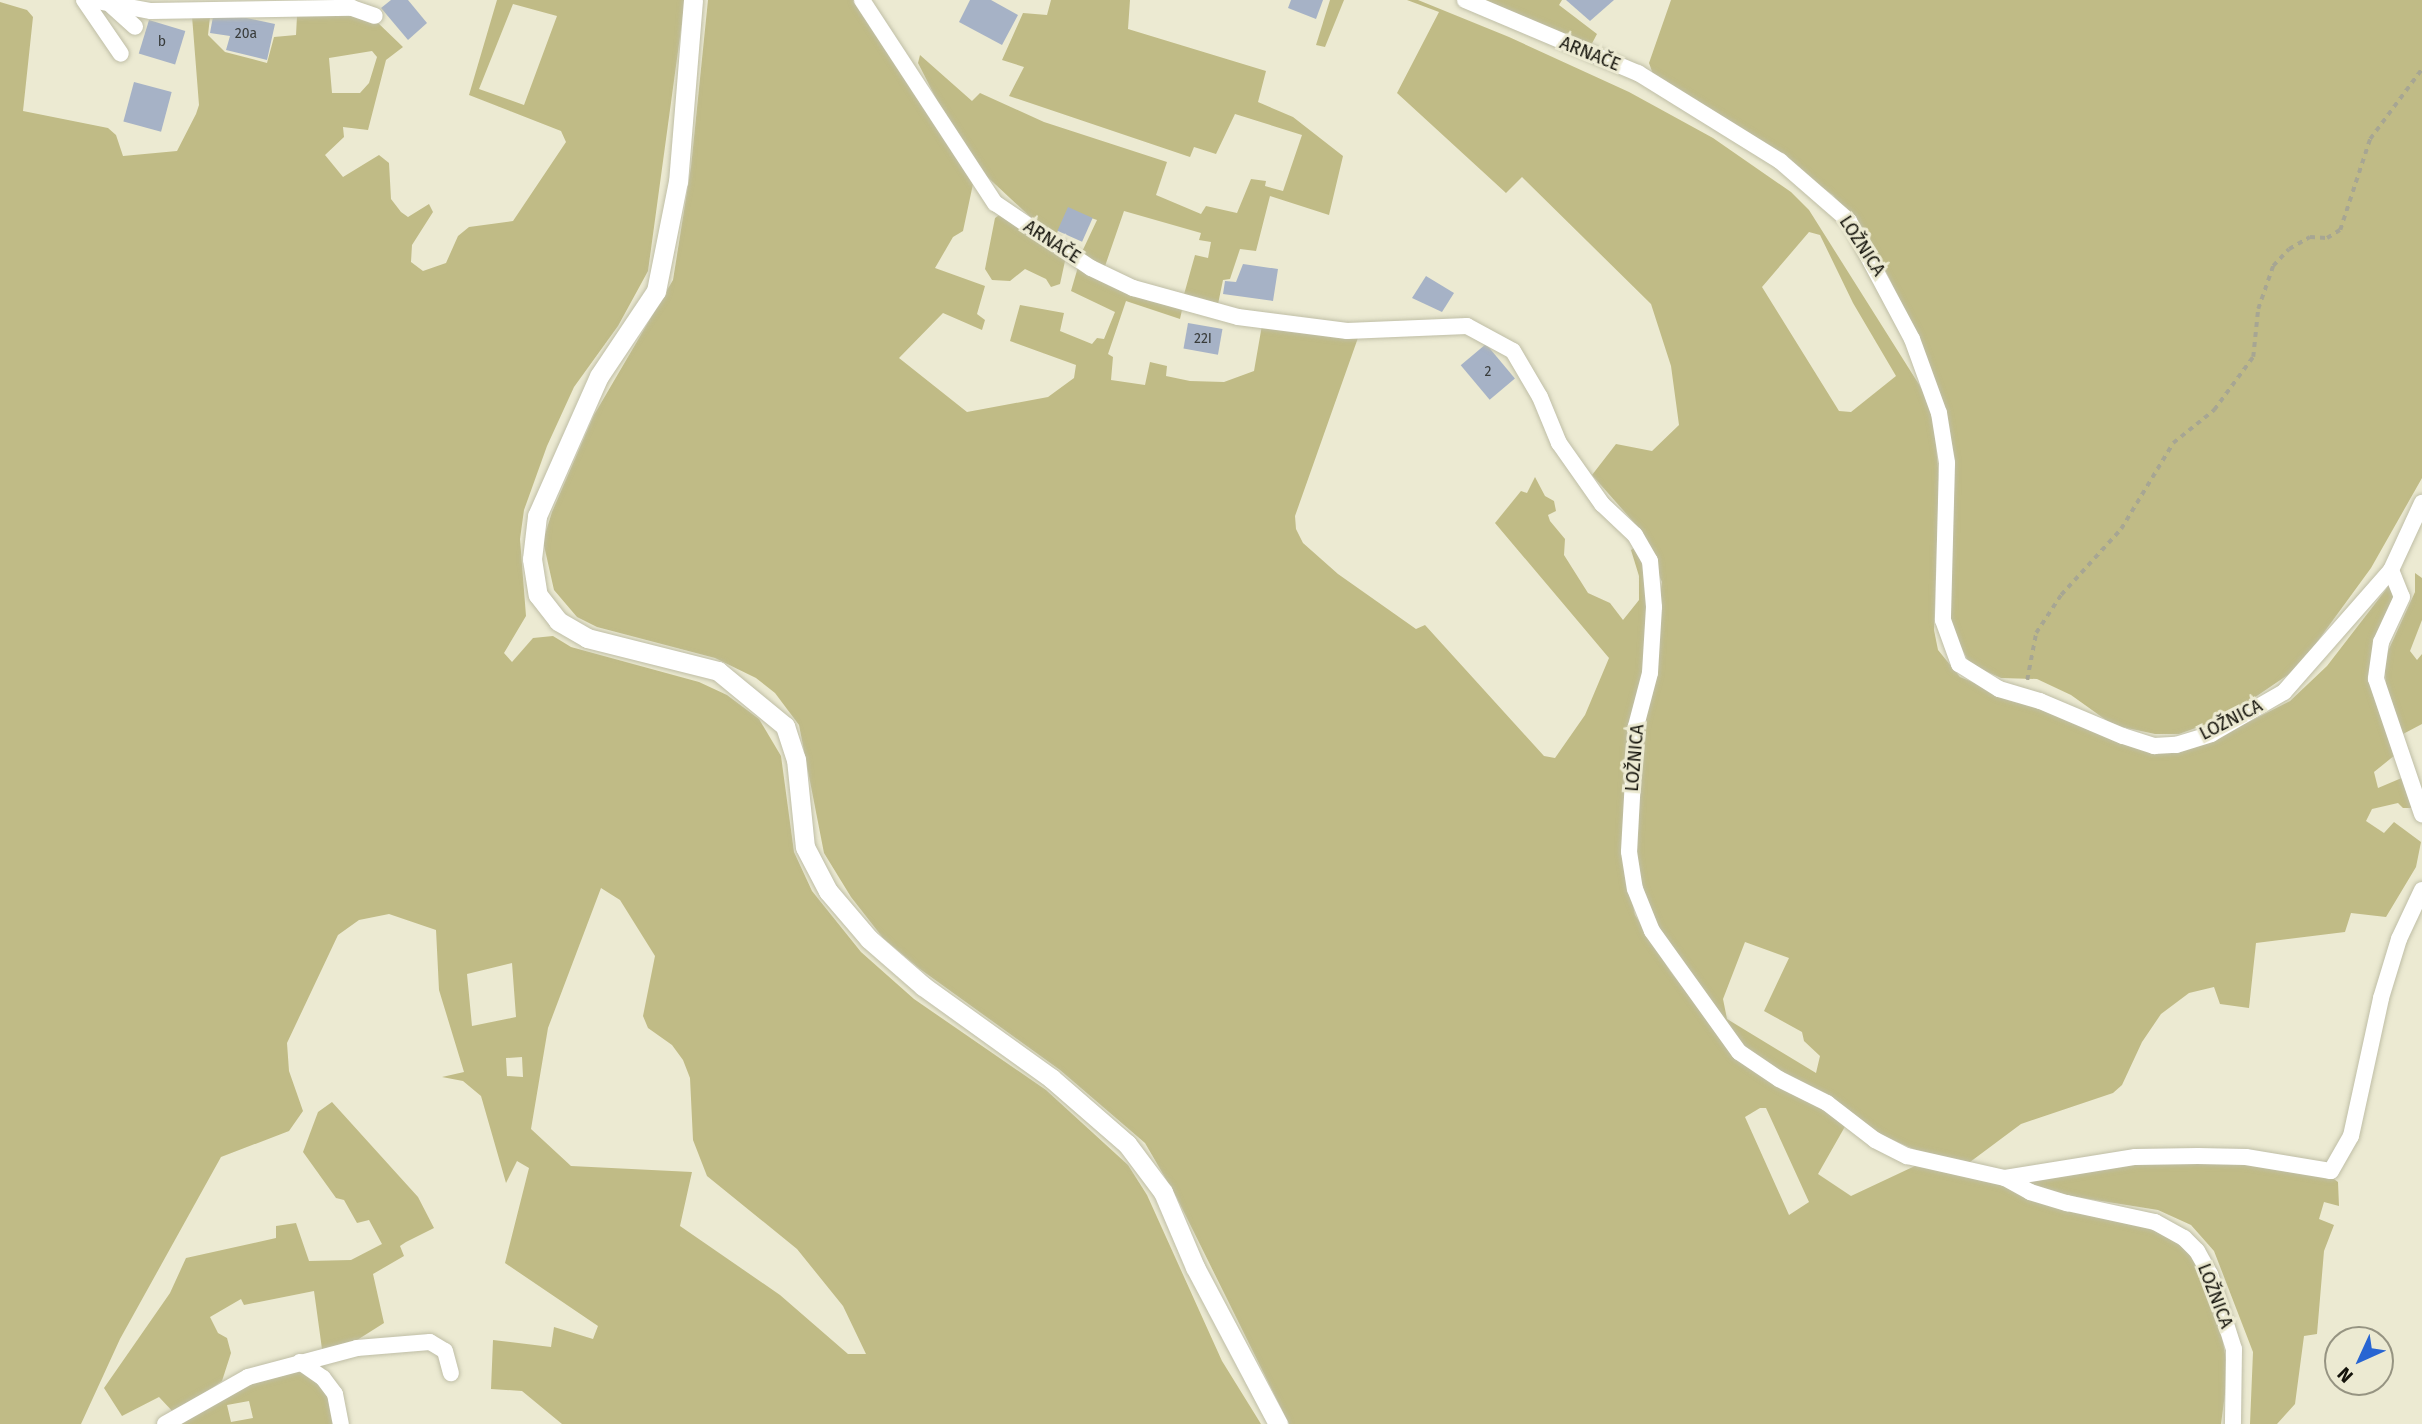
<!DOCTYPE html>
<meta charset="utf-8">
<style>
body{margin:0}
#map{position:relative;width:2422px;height:1424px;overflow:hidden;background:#ecead2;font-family:"Fira Sans",sans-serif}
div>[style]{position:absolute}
.green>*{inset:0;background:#c0bb86}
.building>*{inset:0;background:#a6b2c6;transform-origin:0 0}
.path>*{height:3.5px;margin-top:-1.75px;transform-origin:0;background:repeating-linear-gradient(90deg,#a7a693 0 5px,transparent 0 10px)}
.roads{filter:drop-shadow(0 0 2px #bfbea6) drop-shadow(0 0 2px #bfbea6)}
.minor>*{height:16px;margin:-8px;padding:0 8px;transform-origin:8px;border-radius:8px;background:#fff}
.tertiary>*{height:19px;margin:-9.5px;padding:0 9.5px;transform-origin:9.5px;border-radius:9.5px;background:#fff}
span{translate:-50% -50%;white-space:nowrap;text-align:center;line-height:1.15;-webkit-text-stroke:6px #ecead2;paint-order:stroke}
.number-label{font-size:14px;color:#383b3a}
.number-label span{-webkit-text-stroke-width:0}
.street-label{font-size:18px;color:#14130b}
.north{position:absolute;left:2324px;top:1326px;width:70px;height:70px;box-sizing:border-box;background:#ecead2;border:2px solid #969482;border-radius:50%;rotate:225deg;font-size:19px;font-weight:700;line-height:28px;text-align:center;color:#14130b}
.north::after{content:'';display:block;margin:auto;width:24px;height:32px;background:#2865d2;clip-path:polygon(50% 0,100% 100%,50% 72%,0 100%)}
</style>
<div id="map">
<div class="green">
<i style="clip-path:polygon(evenodd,497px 0,685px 0,648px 271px,618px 326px,574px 387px,547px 446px,524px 510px,520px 539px,526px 616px,504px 653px,512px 662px,533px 638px,553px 636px,571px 647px,699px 682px,727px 695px,759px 719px,781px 756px,794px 852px,812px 891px,861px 952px,914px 999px,1046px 1090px,1128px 1165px,1147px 1195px,1222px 1361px,1261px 1424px,562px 1424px,522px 1391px,491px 1389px,493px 1340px,551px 1347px,554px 1327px,593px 1339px,598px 1326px,505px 1263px,529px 1168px,517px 1161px,506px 1183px,481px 1096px,463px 1081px,442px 1077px,464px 1072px,439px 990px,436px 930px,389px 914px,359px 920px,338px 935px,287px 1043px,289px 1071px,303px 1111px,289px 1131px,221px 1157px,120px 1339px,81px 1424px,0 1424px,0 2px,27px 10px,33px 17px,23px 111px,108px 128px,116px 135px,123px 156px,177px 151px,196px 114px,199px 105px,192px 16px,210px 17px,208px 35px,225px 52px,267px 63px,274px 37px,296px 35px,297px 16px,347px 15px,377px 22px,403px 47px,386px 60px,368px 130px,343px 127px,344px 137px,325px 155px,343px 177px,379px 155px,389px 163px,391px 199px,401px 212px,408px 217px,429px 204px,433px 212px,412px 245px,411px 262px,423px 271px,446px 263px,458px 236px,469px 227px,513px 221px,566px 142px,561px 131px,469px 95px,497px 0,513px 4px,557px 16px,524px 105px,479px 89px,513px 4px,497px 0,372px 51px,377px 57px,369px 83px,360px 93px,332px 93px,329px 58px,372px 51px,497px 0,601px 888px,620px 900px,655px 956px,643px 1016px,648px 1028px,672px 1045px,683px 1060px,690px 1078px,693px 1140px,707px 1176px,797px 1249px,843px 1306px,866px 1354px,848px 1354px,780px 1295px,680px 1226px,692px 1172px,571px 1166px,531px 1129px,548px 1028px,601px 888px,497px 0,512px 963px,516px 1017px,472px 1026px,467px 974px,512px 963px,497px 0,522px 1057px,523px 1077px,507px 1076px,506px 1058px,522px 1057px)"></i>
<i style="clip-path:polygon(evenodd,708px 0,855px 0,973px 184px,963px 231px,953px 237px,935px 268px,985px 286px,977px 314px,985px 320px,982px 330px,943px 313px,899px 358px,967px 412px,1048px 397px,1074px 378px,1076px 365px,1010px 341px,1020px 305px,1064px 313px,1060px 331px,1092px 344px,1097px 338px,1104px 339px,1115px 312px,1071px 291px,1078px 267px,1182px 310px,1180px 319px,1126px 301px,1108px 354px,1113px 357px,1111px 380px,1145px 385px,1150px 362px,1167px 366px,1166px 376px,1190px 381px,1224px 382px,1254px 371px,1262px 325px,1359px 335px,1295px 516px,1296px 529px,1303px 543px,1338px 574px,1416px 629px,1425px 625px,1544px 756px,1555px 758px,1585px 715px,1609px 658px,1495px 523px,1521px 491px,1527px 493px,1535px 477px,1545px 496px,1554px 501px,1556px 511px,1548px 515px,1550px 521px,1565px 539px,1564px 555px,1588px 593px,1610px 603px,1623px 620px,1639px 600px,1639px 576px,1631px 550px,1635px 547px,1646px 574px,1647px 660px,1628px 730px,1626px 874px,1635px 915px,1670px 971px,1721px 1036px,1847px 1123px,1818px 1174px,1851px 1196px,1917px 1165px,1978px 1177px,2172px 1236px,2197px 1260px,2219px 1320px,2228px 1371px,2221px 1424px,1289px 1424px,1177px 1198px,1145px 1143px,1060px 1070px,920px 969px,883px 938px,851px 897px,824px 853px,799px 725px,775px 693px,756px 678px,715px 658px,597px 627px,577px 617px,554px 590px,543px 541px,552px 512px,594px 415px,673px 280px,691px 167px,708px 0,1760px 1108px,1766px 1108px,1809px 1202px,1789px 1215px,1745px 1117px,1760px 1108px)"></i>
<i style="clip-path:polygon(1051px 0,1130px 0,1128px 29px,1266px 71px,1258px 102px,1293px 117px,1343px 156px,1329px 215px,1270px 196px,1256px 251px,1240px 249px,1230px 279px,1223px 280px,1218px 304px,1183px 298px,1195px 255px,1208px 258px,1211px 242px,1199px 240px,1201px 233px,1124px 211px,1104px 269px,1080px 256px,1097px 220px,1068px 210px,1054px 239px,981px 171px,945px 116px,918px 63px,920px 55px,972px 101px,980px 93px,1044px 122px,1167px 162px,1156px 195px,1201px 214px,1206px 206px,1237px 213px,1251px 179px,1266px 181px,1265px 186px,1283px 191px,1302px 135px,1235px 114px,1216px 154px,1194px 147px,1190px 157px,1009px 96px,1024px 67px,1002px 60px,1023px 13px,1047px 15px)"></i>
<i style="clip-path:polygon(1330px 0,1344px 0,1325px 47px,1316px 45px)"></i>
<i style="clip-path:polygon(evenodd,1407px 0,1418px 0,1509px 37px,1629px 92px,1713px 138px,1791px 192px,1809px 210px,1925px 394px,1934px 424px,1939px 479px,1934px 630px,1938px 650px,1960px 677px,2138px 749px,2235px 729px,2290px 701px,2327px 666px,2391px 583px,2395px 596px,2377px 635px,2395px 755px,2374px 772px,2378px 788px,2404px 777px,2414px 808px,2403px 808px,2398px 803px,2372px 809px,2366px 821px,2384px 833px,2394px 822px,2421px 842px,2416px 867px,2386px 917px,2351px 913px,2345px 932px,2256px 943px,2249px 1008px,2220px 1004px,2214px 987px,2189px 993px,2161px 1014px,2142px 1042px,2122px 1085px,2113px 1093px,2021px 1124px,1970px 1162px,1955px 1163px,1927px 1155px,1884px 1136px,1752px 1054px,1729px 1031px,1669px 945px,1649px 909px,1637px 865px,1642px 723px,1662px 582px,1638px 527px,1592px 475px,1616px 444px,1652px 451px,1679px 425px,1671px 366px,1651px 304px,1522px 177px,1506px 193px,1397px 93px,1439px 12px,1407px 0,1809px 232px,1820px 235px,1853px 303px,1896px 376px,1851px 412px,1839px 411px,1762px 287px,1809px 232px,1407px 0,1745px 942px,1789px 958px,1764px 1011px,1802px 1032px,1804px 1041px,1820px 1056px,1816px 1073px,1727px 1019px,1723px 999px,1745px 942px)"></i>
<i style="clip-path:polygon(1481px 0,1562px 0,1559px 5px,1597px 34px,1589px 49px)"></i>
<i style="clip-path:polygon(1671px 0,2422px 0,2422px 478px,2371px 568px,2298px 668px,2226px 717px,2179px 734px,2155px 734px,2113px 725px,2071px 695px,2037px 679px,2001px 678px,1970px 664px,1950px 626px,1955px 459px,1943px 403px,1917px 335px,1870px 239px,1833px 195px,1653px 74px,1649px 63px)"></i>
<i style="clip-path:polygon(1002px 213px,1065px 261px,1060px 284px,1051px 287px,1046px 279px,1025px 269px,1010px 281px,992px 280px,985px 269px,995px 218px)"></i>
<i style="clip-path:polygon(2415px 573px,2422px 578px,2422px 620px,2410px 651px,2417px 660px,2422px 654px,2422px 724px,2403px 734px,2387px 696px,2384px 660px,2415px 592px)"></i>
<i style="clip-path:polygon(332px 1102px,418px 1197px,434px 1228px,406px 1242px,400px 1246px,404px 1256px,373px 1274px,384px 1323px,354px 1342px,322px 1349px,314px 1291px,244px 1305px,241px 1299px,210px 1317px,218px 1333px,227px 1338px,231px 1353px,222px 1381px,175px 1414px,159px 1397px,122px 1416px,104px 1388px,170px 1293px,186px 1258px,276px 1238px,276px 1226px,296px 1223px,309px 1261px,351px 1260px,382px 1244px,369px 1220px,357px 1223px,344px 1200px,336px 1198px,303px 1152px,318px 1112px)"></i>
<i style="clip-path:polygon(2142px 1161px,2239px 1161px,2328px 1175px,2338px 1182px,2339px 1206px,2324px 1202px,2319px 1219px,2334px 1225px,2324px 1251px,2317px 1334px,2304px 1336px,2295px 1404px,2277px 1424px,2250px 1424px,2253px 1352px,2214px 1251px,2191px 1225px,2158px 1210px,2064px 1195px,2022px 1183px)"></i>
<i style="clip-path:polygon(evenodd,308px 1364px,344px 1424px,177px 1424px,235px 1386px,308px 1364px,249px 1401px,253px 1418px,231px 1422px,227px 1405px,249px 1401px)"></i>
</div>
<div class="building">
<i style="clip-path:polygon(391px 0,408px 0,427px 23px,408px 40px,381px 8px)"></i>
<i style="clip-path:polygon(970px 0,991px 0,1018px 15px,1002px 45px,959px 22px)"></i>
<i style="clip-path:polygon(1291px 0,1323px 0,1316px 19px,1288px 8px)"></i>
<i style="clip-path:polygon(1566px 0,1614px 0,1590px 21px)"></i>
<i style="clip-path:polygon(214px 11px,275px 24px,267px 60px,226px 50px,230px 36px,210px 33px)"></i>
<i style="left:149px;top:20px;width:38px;height:35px;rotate:17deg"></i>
<i style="left:134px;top:82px;width:39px;height:41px;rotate:15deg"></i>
<i style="left:1068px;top:207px;width:27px;height:26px;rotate:24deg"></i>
<i style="clip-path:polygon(1243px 264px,1278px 269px,1273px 301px,1223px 294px,1225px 281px,1236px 282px)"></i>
<i style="clip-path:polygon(1426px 276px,1454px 293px,1442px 312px,1412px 298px)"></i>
<i style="left:1188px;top:323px;width:35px;height:26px;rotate:10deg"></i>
<i style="left:1486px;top:344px;width:45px;height:33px;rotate:50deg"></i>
</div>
<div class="path">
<i style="left:2027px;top:680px;width:48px;rotate:-79.2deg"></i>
<i style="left:2036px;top:633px;width:45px;rotate:-56.7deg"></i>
<i style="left:2061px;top:595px;width:89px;rotate:-47.7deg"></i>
<i style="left:2121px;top:529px;width:100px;rotate:-58.8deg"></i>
<i style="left:2173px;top:443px;width:53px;rotate:-38.8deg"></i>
<i style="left:2214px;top:410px;width:66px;rotate:-53.7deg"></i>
<i style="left:2253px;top:357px;width:48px;rotate:-84.1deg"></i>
<i style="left:2258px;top:309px;width:46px;rotate:-70.8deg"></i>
<i style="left:2273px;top:266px;width:23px;rotate:-47deg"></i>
<i style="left:2289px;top:249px;width:24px;rotate:-30deg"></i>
<i style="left:2310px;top:237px;width:17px;rotate:3deg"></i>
<i style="left:2327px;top:238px;width:15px;rotate:-32deg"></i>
<i style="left:2340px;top:230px;width:96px;rotate:-71.8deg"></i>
<i style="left:2370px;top:139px;width:87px;rotate:-53.4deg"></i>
</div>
<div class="roads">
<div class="minor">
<i style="left:84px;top:0;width:65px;rotate:55.6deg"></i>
<i style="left:91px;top:0;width:61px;rotate:10.4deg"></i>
<i style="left:151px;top:11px;width:201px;rotate:-0.9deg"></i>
<i style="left:352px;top:8px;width:24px;rotate:19deg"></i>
<i style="left:862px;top:0;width:243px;rotate:56.8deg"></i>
<i style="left:995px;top:203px;width:116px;rotate:34.1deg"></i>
<i style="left:1091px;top:268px;width:47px;rotate:25.5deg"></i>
<i style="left:1133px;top:288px;width:109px;rotate:15.4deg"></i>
<i style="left:1238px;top:317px;width:110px;rotate:7.3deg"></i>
<i style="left:1347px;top:331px;width:120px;rotate:-2.4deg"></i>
<i style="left:1467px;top:326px;width:52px;rotate:28.5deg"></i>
<i style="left:1513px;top:351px;width:53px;rotate:59.6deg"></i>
<i style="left:1540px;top:397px;width:50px;rotate:67.6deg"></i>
<i style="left:1559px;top:443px;width:75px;rotate:54.8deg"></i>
<i style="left:1602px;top:504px;width:45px;rotate:43.2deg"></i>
<i style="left:1635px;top:535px;width:30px;rotate:60deg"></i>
<i style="left:1650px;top:561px;width:46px;rotate:85deg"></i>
<i style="left:1654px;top:607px;width:66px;rotate:93.5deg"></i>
<i style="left:1650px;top:673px;width:55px;rotate:104.8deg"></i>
<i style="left:1636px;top:726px;width:126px;rotate:93.2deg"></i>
<i style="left:1629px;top:852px;width:37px;rotate:81deg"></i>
<i style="left:1635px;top:889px;width:45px;rotate:68deg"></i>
<i style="left:1652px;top:931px;width:149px;rotate:54.3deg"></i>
<i style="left:1739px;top:1052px;width:48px;rotate:34deg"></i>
<i style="left:1779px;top:1079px;width:54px;rotate:26.6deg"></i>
<i style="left:1827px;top:1103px;width:61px;rotate:37.6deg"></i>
<i style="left:1875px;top:1140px;width:36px;rotate:27deg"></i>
<i style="left:1907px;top:1156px;width:100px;rotate:12.7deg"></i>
<i style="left:2005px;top:1178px;width:132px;rotate:-9.2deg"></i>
<i style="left:2135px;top:1157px;width:63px;rotate:-0.9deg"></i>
<i style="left:2198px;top:1156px;width:48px;rotate:1.2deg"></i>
<i style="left:2246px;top:1157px;width:86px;rotate:9.4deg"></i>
<i style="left:2331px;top:1171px;width:40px;rotate:-60.3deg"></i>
<i style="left:2351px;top:1136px;width:141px;rotate:-77.7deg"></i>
<i style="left:2381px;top:998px;width:62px;rotate:-73deg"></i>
<i style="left:2399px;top:939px;width:54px;rotate:-64.9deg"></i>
<i style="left:1465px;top:0;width:188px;rotate:22.9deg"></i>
<i style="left:1638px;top:73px;width:167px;rotate:31.8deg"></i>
<i style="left:1780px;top:161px;width:91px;rotate:41deg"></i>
<i style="left:1849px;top:221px;width:134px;rotate:61.9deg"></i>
<i style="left:1912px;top:339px;width:79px;rotate:70deg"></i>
<i style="left:1939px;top:413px;width:51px;rotate:80.9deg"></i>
<i style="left:1947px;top:463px;width:157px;rotate:91.5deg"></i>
<i style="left:1943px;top:620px;width:47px;rotate:70deg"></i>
<i style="left:1959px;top:664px;width:47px;rotate:32deg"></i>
<i style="left:1999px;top:689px;width:43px;rotate:16.3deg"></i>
<i style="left:2040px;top:701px;width:90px;rotate:22.9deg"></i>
<i style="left:2123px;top:736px;width:33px;rotate:18deg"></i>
<i style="left:2154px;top:746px;width:22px;rotate:-3deg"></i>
<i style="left:2176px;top:745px;width:37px;rotate:-17deg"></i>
<i style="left:2211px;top:734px;width:84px;rotate:-29.9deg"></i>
<i style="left:2284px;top:692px;width:162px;rotate:-48.7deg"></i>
<i style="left:2391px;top:570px;width:29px;rotate:68deg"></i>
<i style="left:2402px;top:597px;width:50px;rotate:115deg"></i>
<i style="left:2381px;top:642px;width:37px;rotate:98deg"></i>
<i style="left:2376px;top:679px;width:143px;rotate:71.2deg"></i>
<i style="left:112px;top:6px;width:31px;rotate:42deg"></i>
<i style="left:2391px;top:570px;width:74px;rotate:-65.2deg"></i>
<i style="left:2005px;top:1178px;width:29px;rotate:29deg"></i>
<i style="left:2030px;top:1192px;width:39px;rotate:17deg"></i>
<i style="left:2067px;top:1203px;width:90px;rotate:12.2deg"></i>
<i style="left:2155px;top:1222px;width:33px;rotate:29deg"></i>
<i style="left:2184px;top:1238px;width:18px;rotate:45deg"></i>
<i style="left:2197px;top:1251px;width:26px;rotate:61deg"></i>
<i style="left:2210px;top:1274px;width:79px;rotate:72.3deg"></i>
<i style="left:2234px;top:1349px;width:75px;rotate:90.8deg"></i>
<i style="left:300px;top:1362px;width:28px;rotate:35deg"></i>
<i style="left:323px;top:1378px;width:20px;rotate:53deg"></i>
<i style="left:335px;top:1394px;width:31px;rotate:79deg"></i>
<i style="left:165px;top:1424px;width:95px;rotate:-29.5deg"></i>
<i style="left:248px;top:1377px;width:113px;rotate:-14.9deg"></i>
<i style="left:357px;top:1348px;width:73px;rotate:-4.7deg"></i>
<i style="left:430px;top:1342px;width:17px;rotate:31deg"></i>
<i style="left:445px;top:1351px;width:23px;rotate:75deg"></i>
</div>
<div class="tertiary">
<i style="left:693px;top:0;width:182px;rotate:94.7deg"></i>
<i style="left:678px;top:181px;width:112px;rotate:101.3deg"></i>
<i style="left:656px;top:291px;width:102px;rotate:123.8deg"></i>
<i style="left:599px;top:376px;width:153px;rotate:113.9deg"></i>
<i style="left:537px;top:516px;width:43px;rotate:96.6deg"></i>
<i style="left:532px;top:559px;width:36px;rotate:81deg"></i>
<i style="left:538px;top:595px;width:33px;rotate:52deg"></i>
<i style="left:558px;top:621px;width:34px;rotate:30deg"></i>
<i style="left:587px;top:638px;width:135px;rotate:14.1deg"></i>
<i style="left:718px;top:671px;width:87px;rotate:39.4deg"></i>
<i style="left:785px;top:726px;width:35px;rotate:72deg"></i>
<i style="left:796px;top:759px;width:88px;rotate:84.2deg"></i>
<i style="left:805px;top:847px;width:50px;rotate:62.4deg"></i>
<i style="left:828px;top:891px;width:63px;rotate:49.5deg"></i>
<i style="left:869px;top:939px;width:72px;rotate:41deg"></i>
<i style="left:923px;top:986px;width:158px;rotate:35.7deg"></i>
<i style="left:1051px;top:1078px;width:101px;rotate:41deg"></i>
<i style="left:1127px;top:1144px;width:60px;rotate:53.1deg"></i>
<i style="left:1163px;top:1192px;width:82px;rotate:66.9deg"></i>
<i style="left:1195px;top:1267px;width:178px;rotate:62.1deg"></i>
</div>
</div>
<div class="number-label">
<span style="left:246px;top:34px">20a</span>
<span style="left:162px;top:42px">b</span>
<span style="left:1203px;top:339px">22I</span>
<span style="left:1488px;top:372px">2</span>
</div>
<div class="street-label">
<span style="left:1590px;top:54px;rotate:22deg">ARNAČE</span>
<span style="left:1052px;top:242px;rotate:33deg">ARNAČE</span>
<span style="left:1862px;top:246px;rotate:57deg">LOŽNICA</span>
<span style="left:2231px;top:720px;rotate:-27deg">LOŽNICA</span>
<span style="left:1635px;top:758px;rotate:-85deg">LOŽNICA</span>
<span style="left:2215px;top:1296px;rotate:69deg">LOŽNICA</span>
</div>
<div class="north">N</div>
</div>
